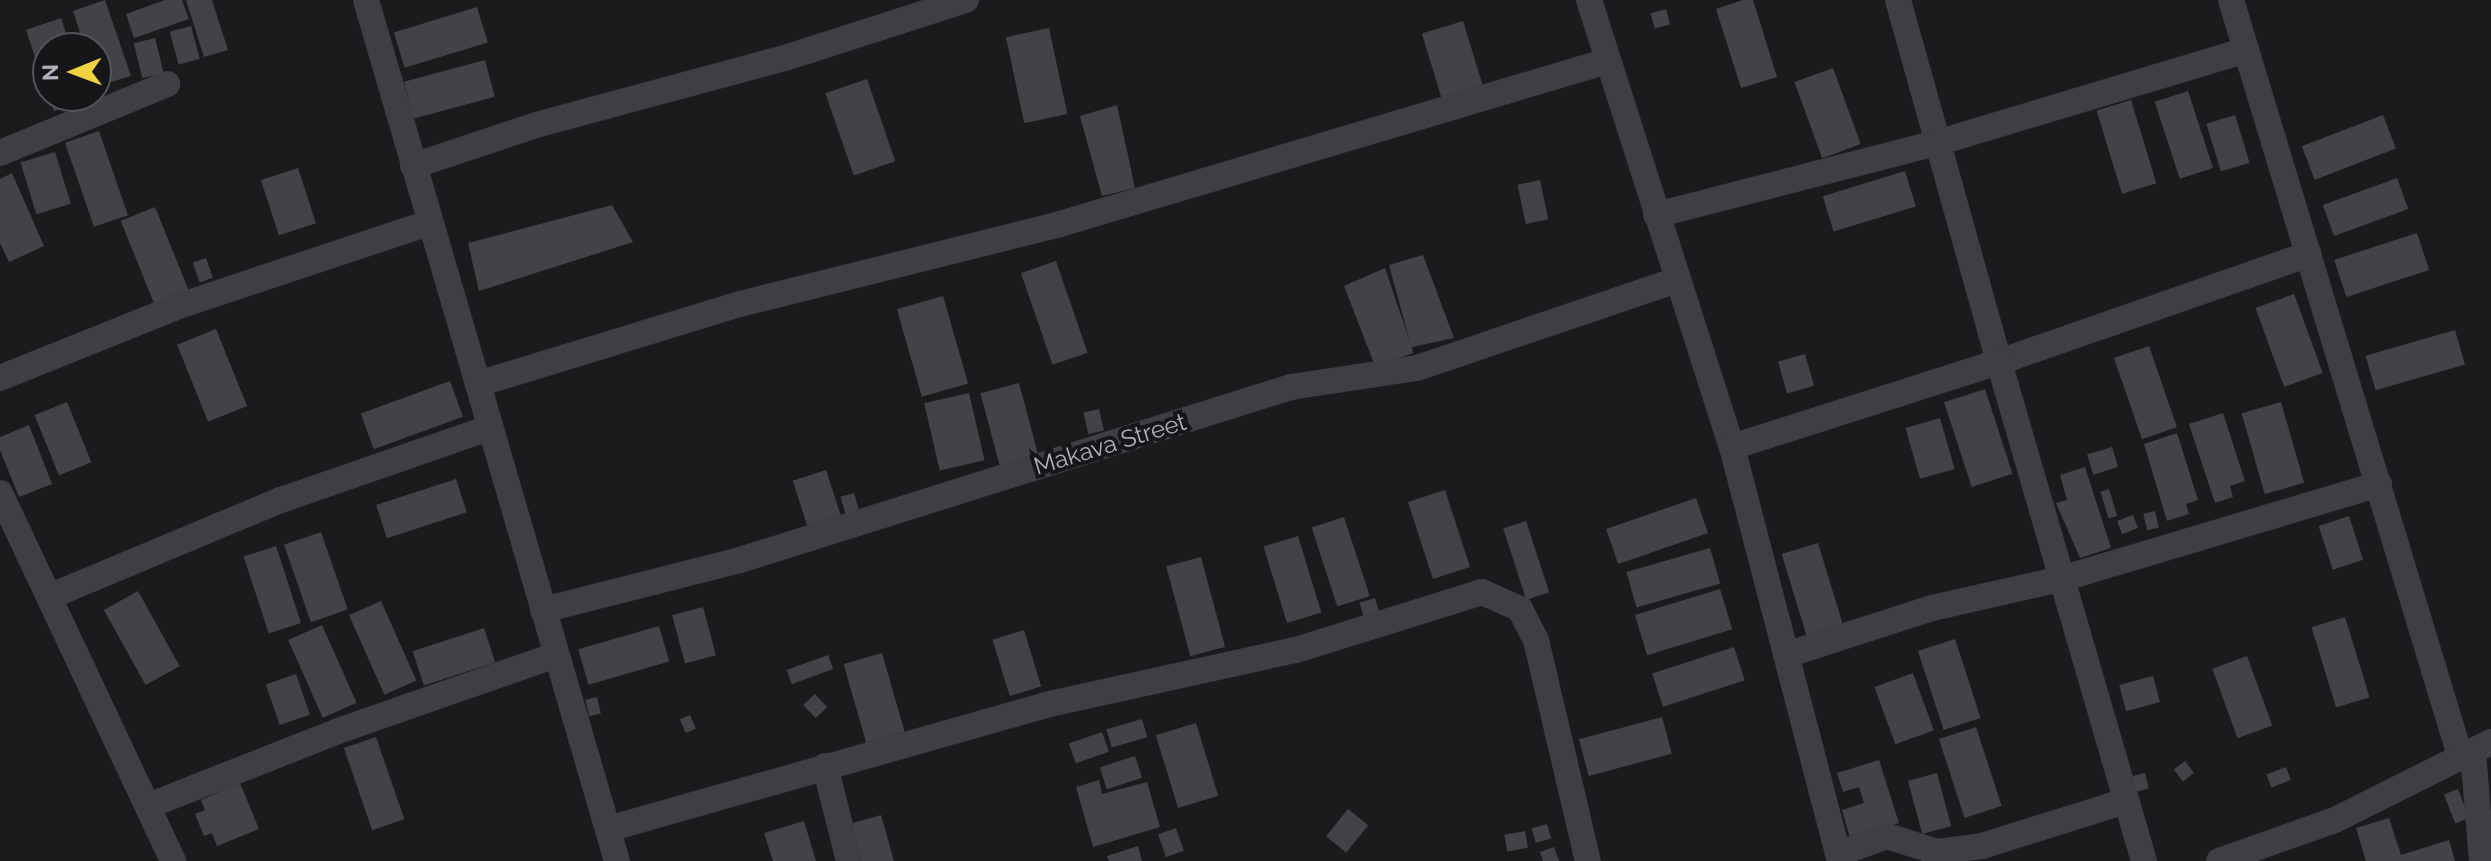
<!DOCTYPE html>
<style>
body{margin:0}
#map{position:relative;width:2491px;height:861px;overflow:hidden;background:#1b1b1d;font-family:Raleway,sans-serif}
div>[style]{position:absolute}
.building>*{inset:0;background:#424347;transform-origin:0 0}
.minor>*{height:26px;margin:-13px;padding:0 13px;transform-origin:13px;border-radius:13px;background:#3e3e44}
span{translate:-50% -50%;white-space:nowrap;text-align:center;line-height:1.15;-webkit-text-stroke:8px #161618;paint-order:stroke}
.street-label{font-size:24px;color:#aeb0bc}
.north{position:absolute;left:32px;top:32px;width:80px;height:80px;box-sizing:border-box;background:#161618;border:2px solid #53545a;border-radius:50%;rotate:269deg;font-size:22px;font-weight:700;line-height:32px;text-align:center;color:#aeb0bc}
.north::after{content:'';display:block;margin:auto;width:28px;height:36px;background:#f1d23f;clip-path:polygon(50% 0,100% 100%,50% 72%,0 100%)}
</style>
<div id="map">
<div class="building">
<i style="clip-path:polygon(105px 0,131px 76px,98px 86px,96px 48px,85px 48px,73px 11px)"></i>
<i style="clip-path:polygon(165px 0,182px 0,189px 19px,134px 38px,126px 14px)"></i>
<i style="clip-path:polygon(186px 0,212px 0,228px 50px,204px 57px)"></i>
<i style="clip-path:polygon(1743px 0,1753px 0,1777px 77px,1741px 88px,1716px 9px)"></i>
<i style="left:477px;top:7px;width:37px;height:87px;rotate:73deg"></i>
<i style="left:1666px;top:9px;width:16px;height:16px;rotate:75deg"></i>
<i style="clip-path:polygon(61px 18px,71px 48px,48px 48px,47px 93px,26px 30px)"></i>
<i style="left:1463px;top:21px;width:73px;height:43px;rotate:73deg"></i>
<i style="left:191px;top:26px;width:34px;height:22px;rotate:75deg"></i>
<i style="left:1049px;top:28px;width:88px;height:44px;rotate:78deg"></i>
<i style="left:155px;top:38px;width:36px;height:22px;rotate:76deg"></i>
<i style="left:485px;top:60px;width:38px;height:84px;rotate:75deg"></i>
<i style="left:1833px;top:68px;width:81px;height:41px;rotate:70deg"></i>
<i style="left:867px;top:79px;width:87px;height:44px;rotate:71deg"></i>
<i style="left:2188px;top:91px;width:81px;height:35px;rotate:72deg"></i>
<i style="clip-path:polygon(49px 96px,87px 96px,88px 99px,54px 111px)"></i>
<i style="left:2131px;top:100px;width:87px;height:36px;rotate:73deg"></i>
<i style="clip-path:polygon(1117px 105px,1135px 188px,1102px 196px,1080px 116px)"></i>
<i style="left:2235px;top:115px;width:50px;height:30px;rotate:73deg"></i>
<i style="left:2383px;top:115px;width:36px;height:87px;rotate:69deg"></i>
<i style="left:99px;top:131px;width:89px;height:36px;rotate:71deg"></i>
<i style="left:55px;top:152px;width:54px;height:36px;rotate:73deg"></i>
<i style="left:298px;top:168px;width:58px;height:39px;rotate:72deg"></i>
<i style="left:1905px;top:171px;width:37px;height:86px;rotate:73deg"></i>
<i style="clip-path:polygon(12px 173px,44px 246px,9px 262px,0 243px,0 179px)"></i>
<i style="left:2397px;top:178px;width:33px;height:79px;rotate:70deg"></i>
<i style="left:1540px;top:180px;width:40px;height:23px;rotate:78deg"></i>
<i style="clip-path:polygon(612px 205px,633px 242px,479px 291px,468px 243px)"></i>
<i style="left:155px;top:207px;width:90px;height:37px;rotate:68deg"></i>
<i style="left:2417px;top:233px;width:39px;height:87px;rotate:72deg"></i>
<i style="clip-path:polygon(1423px 255px,1454px 338px,1412px 347px,1413px 353px,1375px 366px,1344px 286px,1385px 268px,1410px 342px,1389px 265px)"></i>
<i style="left:206px;top:258px;width:21px;height:14px;rotate:71deg"></i>
<i style="left:1056px;top:261px;width:97px;height:37px;rotate:71deg"></i>
<i style="left:2294px;top:294px;width:84px;height:41px;rotate:70deg"></i>
<i style="left:943px;top:296px;width:91px;height:48px;rotate:74deg"></i>
<i style="left:216px;top:329px;width:83px;height:42px;rotate:68deg"></i>
<i style="left:2455px;top:330px;width:36px;height:93px;rotate:74deg"></i>
<i style="left:2149px;top:346px;width:86px;height:37px;rotate:71deg"></i>
<i style="left:1805px;top:354px;width:33px;height:28px;rotate:74deg"></i>
<i style="left:450px;top:381px;width:38px;height:95px;rotate:70deg"></i>
<i style="left:1019px;top:383px;width:84px;height:40px;rotate:75deg"></i>
<i style="left:1985px;top:389px;width:89px;height:43px;rotate:72deg"></i>
<i style="left:969px;top:393px;width:69px;height:46px;rotate:77deg"></i>
<i style="left:67px;top:402px;width:65px;height:35px;rotate:68deg"></i>
<i style="left:2281px;top:402px;width:84px;height:41px;rotate:74deg"></i>
<i style="left:1099px;top:409px;width:22px;height:16px;rotate:77deg"></i>
<i style="clip-path:polygon(2223px 413px,2245px 481px,2230px 486px,2233px 497px,2215px 503px,2189px 424px)"></i>
<i style="left:1940px;top:418px;width:53px;height:36px;rotate:74deg"></i>
<i style="clip-path:polygon(29px 425px,52px 484px,19px 497px,0 450px,0 437px)"></i>
<i style="clip-path:polygon(2177px 433px,2198px 500px,2186px 504px,2189px 514px,2167px 521px,2144px 444px)"></i>
<i style="left:2112px;top:447px;width:21px;height:26px;rotate:73deg"></i>
<i style="clip-path:polygon(2085px 467px,2111px 548px,2080px 558px,2056px 503px,2067px 500px,2060px 475px)"></i>
<i style="left:826px;top:470px;width:49px;height:35px;rotate:72deg"></i>
<i style="left:456px;top:479px;width:35px;height:84px;rotate:72deg"></i>
<i style="left:2109px;top:489px;width:28px;height:9px;rotate:73deg"></i>
<i style="left:1445px;top:490px;width:81px;height:39px;rotate:72deg"></i>
<i style="left:854px;top:493px;width:19px;height:14px;rotate:74deg"></i>
<i style="left:1696px;top:498px;width:37px;height:95px;rotate:71deg"></i>
<i style="left:2155px;top:511px;width:17px;height:12px;rotate:77deg"></i>
<i style="left:2133px;top:515px;width:14px;height:17px;rotate:69deg"></i>
<i style="left:2349px;top:516px;width:46px;height:32px;rotate:72deg"></i>
<i style="left:1344px;top:517px;width:83px;height:34px;rotate:72deg"></i>
<i style="left:1526px;top:521px;width:75px;height:24px;rotate:72deg"></i>
<i style="left:321px;top:532px;width:82px;height:39px;rotate:71deg"></i>
<i style="left:1298px;top:536px;width:80px;height:36px;rotate:73deg"></i>
<i style="left:1818px;top:543px;width:87px;height:38px;rotate:73deg"></i>
<i style="left:276px;top:546px;width:81px;height:34px;rotate:72deg"></i>
<i style="left:1710px;top:548px;width:37px;height:87px;rotate:74deg"></i>
<i style="left:1201px;top:557px;width:93px;height:36px;rotate:75deg"></i>
<i style="left:1720px;top:589px;width:42px;height:89px;rotate:73deg"></i>
<i style="left:138px;top:591px;width:86px;height:39px;rotate:61deg"></i>
<i style="left:1375px;top:598px;width:15px;height:16px;rotate:74deg"></i>
<i style="left:381px;top:601px;width:87px;height:35px;rotate:66deg"></i>
<i style="left:703px;top:607px;width:50px;height:32px;rotate:75deg"></i>
<i style="left:2345px;top:617px;width:84px;height:35px;rotate:73deg"></i>
<i style="left:322px;top:625px;width:85px;height:37px;rotate:66deg"></i>
<i style="left:659px;top:626px;width:37px;height:84px;rotate:74deg"></i>
<i style="left:484px;top:628px;width:36px;height:75px;rotate:72deg"></i>
<i style="left:1024px;top:630px;width:59px;height:33px;rotate:73deg"></i>
<i style="left:1955px;top:639px;width:83px;height:39px;rotate:72deg"></i>
<i style="left:1734px;top:647px;width:35px;height:86px;rotate:72deg"></i>
<i style="left:882px;top:653px;width:82px;height:40px;rotate:74deg"></i>
<i style="left:828px;top:655px;width:15px;height:44px;rotate:70deg"></i>
<i style="left:2247px;top:656px;width:74px;height:37px;rotate:70deg"></i>
<i style="left:1913px;top:673px;width:61px;height:41px;rotate:70deg"></i>
<i style="left:296px;top:674px;width:43px;height:32px;rotate:71deg"></i>
<i style="left:2153px;top:676px;width:27px;height:35px;rotate:75deg"></i>
<i style="left:815px;top:694px;width:18px;height:16px;rotate:47deg"></i>
<i style="left:597px;top:697px;width:17px;height:12px;rotate:77deg"></i>
<i style="left:690px;top:715px;width:15px;height:11px;rotate:67deg"></i>
<i style="left:1662px;top:717px;width:38px;height:86px;rotate:75deg"></i>
<i style="left:1142px;top:719px;width:19px;height:37px;rotate:74deg"></i>
<i style="left:1196px;top:723px;width:76px;height:42px;rotate:73deg"></i>
<i style="left:1976px;top:727px;width:83px;height:39px;rotate:72deg"></i>
<i style="left:1102px;top:732px;width:21px;height:35px;rotate:71deg"></i>
<i style="left:376px;top:737px;width:87px;height:34px;rotate:71deg"></i>
<i style="left:1135px;top:756px;width:23px;height:37px;rotate:72deg"></i>
<i style="clip-path:polygon(1879px 760px,1899px 823px,1850px 838px,1842px 810px,1864px 803px,1859px 787px,1843px 792px,1837px 773px)"></i>
<i style="left:2185px;top:761px;width:15px;height:14px;rotate:53deg"></i>
<i style="left:2286px;top:767px;width:14px;height:21px;rotate:69deg"></i>
<i style="left:1937px;top:773px;width:55px;height:30px;rotate:75deg"></i>
<i style="left:2145px;top:773px;width:16px;height:16px;rotate:76deg"></i>
<i style="clip-path:polygon(1099px 780px,1102px 794px,1147px 782px,1160px 827px,1093px 847px,1076px 787px)"></i>
<i style="clip-path:polygon(240px 783px,259px 829px,217px 846px,212px 833px,204px 836px,195px 814px,205px 810px,201px 800px)"></i>
<i style="left:2458px;top:789px;width:31px;height:15px;rotate:69deg"></i>
<i style="left:1348px;top:809px;width:26px;height:35px;rotate:39deg"></i>
<i style="clip-path:polygon(881px 815px,894px 861px,851px 861px,842px 826px)"></i>
<i style="clip-path:polygon(2389px 818px,2401px 855px,2449px 840px,2455px 861px,2366px 861px,2356px 828px)"></i>
<i style="clip-path:polygon(804px 821px,816px 861px,773px 861px,764px 833px)"></i>
<i style="left:1547px;top:824px;width:15px;height:16px;rotate:74deg"></i>
<i style="left:1176px;top:828px;width:24px;height:19px;rotate:71deg"></i>
<i style="left:1525px;top:831px;width:17px;height:21px;rotate:80deg"></i>
<i style="clip-path:polygon(1138px 846px,1142px 861px,1109px 861px,1107px 856px)"></i>
<i style="clip-path:polygon(1554px 847px,1559px 861px,1543px 861px,1540px 852px)"></i>
</div>
<div class="minor">
<i style="left:366px;top:0;width:897px;rotate:73.75deg"></i>
<i style="left:1589px;top:0;width:469px;rotate:72.3deg"></i>
<i style="left:1732px;top:447px;width:428px;rotate:75.4deg"></i>
<i style="left:1898px;top:0;width:376px;rotate:74.4deg"></i>
<i style="left:1999px;top:362px;width:328px;rotate:-19.2deg"></i>
<i style="left:2231px;top:0;width:793px;rotate:73.14deg"></i>
<i style="left:0;top:153px;width:181px;rotate:-22.4deg"></i>
<i style="left:413px;top:166px;width:130px;rotate:-18.4deg"></i>
<i style="left:536px;top:125px;width:261px;rotate:-15.1deg"></i>
<i style="left:788px;top:57px;width:187px;rotate:-17.8deg"></i>
<i style="left:1656px;top:215px;width:293px;rotate:-14.4deg"></i>
<i style="left:1940px;top:142px;width:320px;rotate:-16.7deg"></i>
<i style="left:0;top:378px;width:193px;rotate:-21.9deg"></i>
<i style="left:179px;top:306px;width:262px;rotate:-18.4deg"></i>
<i style="left:478px;top:384px;width:274px;rotate:-17deg"></i>
<i style="left:740px;top:304px;width:330px;rotate:-14deg"></i>
<i style="left:1060px;top:224px;width:571px;rotate:-16.59deg"></i>
<i style="left:1732px;top:447px;width:280px;rotate:-17.7deg"></i>
<i style="left:1999px;top:362px;width:520px;rotate:73.8deg"></i>
<i style="left:0;top:493px;width:407px;rotate:64.8deg"></i>
<i style="left:51px;top:596px;width:249px;rotate:-22.7deg"></i>
<i style="left:281px;top:500px;width:220px;rotate:-19.1deg"></i>
<i style="left:543px;top:610px;width:203px;rotate:-14.2deg"></i>
<i style="left:740px;top:560px;width:578px;rotate:-17.43deg"></i>
<i style="left:1291px;top:387px;width:127px;rotate:-8.6deg"></i>
<i style="left:1417px;top:368px;width:274px;rotate:-18.7deg"></i>
<i style="left:1786px;top:655px;width:153px;rotate:-17.8deg"></i>
<i style="left:1932px;top:608px;width:132px;rotate:-12.7deg"></i>
<i style="left:2061px;top:579px;width:332px;rotate:-16.6deg"></i>
<i style="left:2473px;top:752px;width:109px;rotate:85.3deg"></i>
<i style="left:825px;top:766px;width:98px;rotate:75.8deg"></i>
<i style="left:148px;top:806px;width:204px;rotate:-21.5deg"></i>
<i style="left:338px;top:731px;width:231px;rotate:-19.2deg"></i>
<i style="left:608px;top:829px;width:454px;rotate:-15.8deg"></i>
<i style="left:1045px;top:705px;width:257px;rotate:-12.4deg"></i>
<i style="left:1296px;top:650px;width:195px;rotate:-17.3deg"></i>
<i style="left:1482px;top:592px;width:42px;rotate:24.1deg"></i>
<i style="left:1520px;top:609px;width:35px;rotate:63deg"></i>
<i style="left:1536px;top:640px;width:227px;rotate:76.8deg"></i>
<i style="left:1838px;top:854px;width:52px;rotate:-20.2deg"></i>
<i style="left:1887px;top:836px;width:52px;rotate:17.7deg"></i>
<i style="left:1937px;top:852px;width:45px;rotate:-7.6deg"></i>
<i style="left:1982px;top:846px;width:151px;rotate:-17.4deg"></i>
<i style="left:2219px;top:861px;width:123px;rotate:-19.5deg"></i>
<i style="left:2335px;top:820px;width:174px;rotate:-26.6deg"></i>
</div>
<div class="street-label">
<span style="left:1110px;top:444px;rotate:-17deg">Makava Street</span>
</div>
<div class="north">N</div>
</div>
